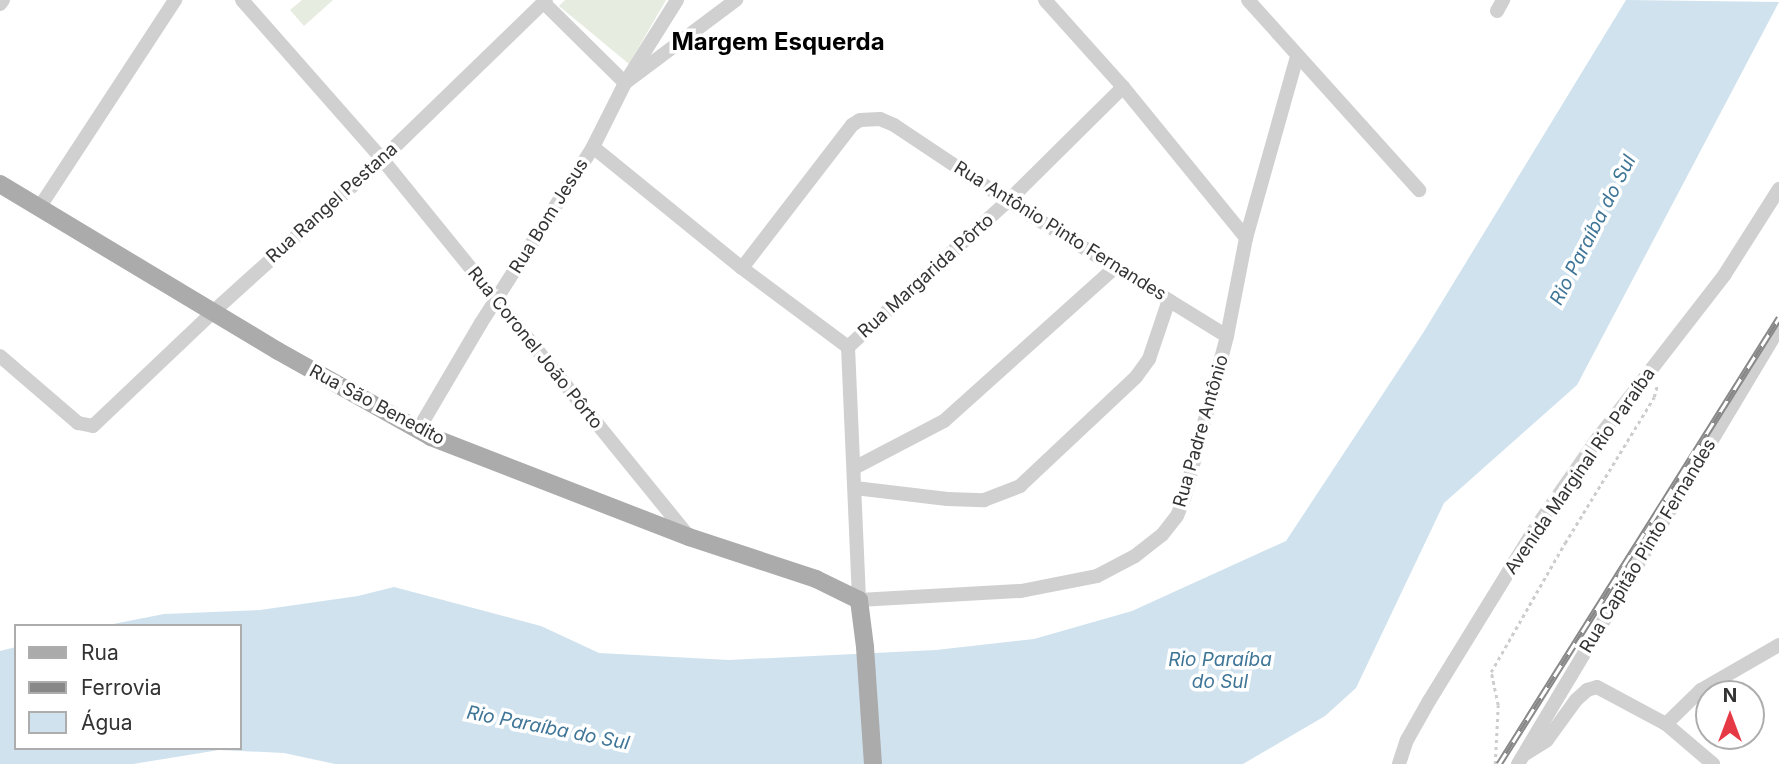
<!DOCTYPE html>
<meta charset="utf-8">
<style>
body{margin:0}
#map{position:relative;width:1779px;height:764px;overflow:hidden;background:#fff;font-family:Inter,sans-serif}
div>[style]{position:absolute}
.green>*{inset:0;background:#e6ecdf}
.water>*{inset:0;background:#cfe2ee}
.path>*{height:2.5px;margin-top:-1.25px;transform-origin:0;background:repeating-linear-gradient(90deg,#cdcdcd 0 3.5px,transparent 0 7px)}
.minor>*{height:14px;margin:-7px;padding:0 7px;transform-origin:7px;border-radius:7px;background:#d0d0d0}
.major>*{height:18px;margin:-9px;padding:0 9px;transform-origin:9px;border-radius:9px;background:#ababab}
.rail>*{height:7px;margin-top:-3.5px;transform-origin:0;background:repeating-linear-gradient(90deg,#fff 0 13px,#888 0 26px);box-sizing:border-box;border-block:2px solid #888}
span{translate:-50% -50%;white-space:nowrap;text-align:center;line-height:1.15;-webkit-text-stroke:7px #fff;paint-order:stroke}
.street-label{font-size:18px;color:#333}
.water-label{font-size:19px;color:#3f7597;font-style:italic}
.district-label{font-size:24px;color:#000;font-weight:700}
.legend{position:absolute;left:14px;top:624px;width:228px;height:126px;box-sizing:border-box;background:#fff;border:2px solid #adadad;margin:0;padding:9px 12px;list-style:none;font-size:21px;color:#333}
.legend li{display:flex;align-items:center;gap:14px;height:35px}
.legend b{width:35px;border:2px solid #adadad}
.north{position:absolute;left:1695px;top:680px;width:70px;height:70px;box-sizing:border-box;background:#fff;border:2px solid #adadad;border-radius:50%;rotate:0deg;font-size:19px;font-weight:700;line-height:28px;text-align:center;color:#333}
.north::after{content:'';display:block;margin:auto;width:24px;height:32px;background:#e63946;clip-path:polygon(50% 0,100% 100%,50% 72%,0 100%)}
</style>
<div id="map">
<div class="green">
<i style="clip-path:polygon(302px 0,333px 0,304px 26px,290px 10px)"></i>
<i style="clip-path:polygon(565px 0,666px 0,629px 64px,559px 6px)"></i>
</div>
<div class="water">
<i style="clip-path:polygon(1626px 0,1779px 2px,1577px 385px,1444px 503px,1356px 688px,1325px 716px,1243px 764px,335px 764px,284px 753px,219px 750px,133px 764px,0 764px,0 651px,16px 647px,16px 748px,240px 748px,240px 626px,103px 626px,164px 614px,260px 610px,358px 596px,394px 587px,541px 626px,599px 653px,729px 660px,936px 650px,1034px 639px,1132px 611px,1286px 541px,1423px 333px)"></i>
</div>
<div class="path">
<i style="left:1495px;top:764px;width:59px;rotate:-87.1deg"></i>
<i style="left:1498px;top:705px;width:34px;rotate:-102deg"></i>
<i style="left:1491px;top:672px;width:149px;rotate:-60.2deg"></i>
<i style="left:1565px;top:543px;width:171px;rotate:-58.6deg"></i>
<i style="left:1654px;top:397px;width:11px;rotate:-75deg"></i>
</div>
<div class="minor">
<i style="left:242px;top:0;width:212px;rotate:48.6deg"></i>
<i style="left:382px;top:159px;width:487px;rotate:50.9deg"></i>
<i style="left:1045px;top:0;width:117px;rotate:48.1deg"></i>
<i style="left:1123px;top:87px;width:195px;rotate:50.8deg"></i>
<i style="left:1248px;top:0;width:256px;rotate:48deg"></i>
<i style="left:543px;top:2px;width:115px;rotate:44.6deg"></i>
<i style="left:625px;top:83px;width:139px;rotate:-36.8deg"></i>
<i style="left:0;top:4px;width:5px;rotate:-53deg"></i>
<i style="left:1497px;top:11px;width:13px;rotate:-61deg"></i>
<i style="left:593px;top:147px;width:192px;rotate:39.1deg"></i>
<i style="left:742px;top:268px;width:132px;rotate:36.7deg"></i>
<i style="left:39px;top:208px;width:249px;rotate:-56.8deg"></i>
<i style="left:742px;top:268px;width:180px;rotate:-52.4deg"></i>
<i style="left:852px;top:125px;width:9px;rotate:-32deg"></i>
<i style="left:860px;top:120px;width:20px;rotate:-3deg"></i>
<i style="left:880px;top:119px;width:15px;rotate:23deg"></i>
<i style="left:894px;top:125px;width:137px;rotate:33.7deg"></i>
<i style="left:1008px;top:201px;width:257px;rotate:31.7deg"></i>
<i style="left:848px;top:347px;width:253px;rotate:87.5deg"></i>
<i style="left:859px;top:600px;width:162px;rotate:-3.2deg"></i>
<i style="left:1021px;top:591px;width:77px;rotate:-11.2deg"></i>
<i style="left:1097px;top:576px;width:43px;rotate:-27.8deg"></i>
<i style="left:1135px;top:556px;width:34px;rotate:-38deg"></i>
<i style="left:1162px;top:535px;width:24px;rotate:-52deg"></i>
<i style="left:1177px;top:516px;width:18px;rotate:-68deg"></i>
<i style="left:1184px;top:499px;width:169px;rotate:-75.2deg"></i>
<i style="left:1227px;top:336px;width:100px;rotate:-79deg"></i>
<i style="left:1246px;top:238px;width:189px;rotate:-74.3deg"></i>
<i style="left:848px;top:347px;width:217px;rotate:-42.4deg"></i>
<i style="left:1008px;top:201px;width:162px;rotate:-44.7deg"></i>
<i style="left:0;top:356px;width:103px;rotate:40.7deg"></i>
<i style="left:78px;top:423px;width:15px;rotate:11deg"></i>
<i style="left:93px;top:426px;width:167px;rotate:-43.5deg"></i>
<i style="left:214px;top:311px;width:227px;rotate:-42.1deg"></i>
<i style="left:382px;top:159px;width:228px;rotate:-44.1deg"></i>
<i style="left:418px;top:430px;width:124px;rotate:-59.5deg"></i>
<i style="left:481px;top:323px;width:209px;rotate:-57.5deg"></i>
<i style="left:593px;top:147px;width:72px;rotate:-63.4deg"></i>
<i style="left:625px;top:83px;width:98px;rotate:-57.9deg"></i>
<i style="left:854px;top:468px;width:102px;rotate:-27.6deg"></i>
<i style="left:944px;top:421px;width:232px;rotate:-41.9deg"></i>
<i style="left:855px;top:488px;width:93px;rotate:6.8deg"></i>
<i style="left:947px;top:499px;width:37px;rotate:2deg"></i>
<i style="left:984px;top:500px;width:39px;rotate:-21deg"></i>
<i style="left:1020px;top:486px;width:159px;rotate:-43.2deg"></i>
<i style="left:1136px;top:377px;width:22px;rotate:-54deg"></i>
<i style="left:1149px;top:359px;width:62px;rotate:-71.3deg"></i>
<i style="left:1666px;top:724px;width:49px;rotate:-44.2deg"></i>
<i style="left:1701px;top:690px;width:90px;rotate:-30deg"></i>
<i style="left:1525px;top:754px;width:26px;rotate:-32deg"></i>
<i style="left:1547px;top:740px;width:49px;rotate:-54.1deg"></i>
<i style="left:1576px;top:700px;width:15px;rotate:-42deg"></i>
<i style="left:1587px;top:690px;width:10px;rotate:-17deg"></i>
<i style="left:1597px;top:687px;width:78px;rotate:28.2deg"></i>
<i style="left:1666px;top:724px;width:62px;rotate:40.4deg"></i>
<i style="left:1399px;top:764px;width:25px;rotate:-72deg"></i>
<i style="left:1407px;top:740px;width:45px;rotate:-60.6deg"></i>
<i style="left:1429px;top:701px;width:202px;rotate:-58.4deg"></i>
<i style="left:1535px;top:529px;width:111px;rotate:-55.3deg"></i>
<i style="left:1598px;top:438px;width:207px;rotate:-52.2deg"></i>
<i style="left:1725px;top:274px;width:101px;rotate:-57.6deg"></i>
<i style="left:1518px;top:764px;width:508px;rotate:-59.09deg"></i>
</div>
<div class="major">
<i style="left:0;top:184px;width:324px;rotate:31deg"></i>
<i style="left:278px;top:351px;width:176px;rotate:29.3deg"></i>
<i style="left:431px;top:437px;width:277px;rotate:21.2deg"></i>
<i style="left:689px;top:537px;width:134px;rotate:18.3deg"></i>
<i style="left:816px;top:579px;width:48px;rotate:26deg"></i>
<i style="left:859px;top:600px;width:47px;rotate:82.7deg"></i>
<i style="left:865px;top:647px;width:117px;rotate:86.1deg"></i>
</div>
<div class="rail">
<i style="left:1499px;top:764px;width:527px;rotate:-57.88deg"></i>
</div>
<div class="street-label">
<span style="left:332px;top:203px;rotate:-42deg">Rua Rangel Pestana</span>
<span style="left:549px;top:216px;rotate:-58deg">Rua Bom Jesus</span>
<span style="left:1060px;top:231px;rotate:32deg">Rua Antônio Pinto Fernandes</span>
<span style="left:926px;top:276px;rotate:-42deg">Rua Margarida Pôrto</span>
<span style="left:535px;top:348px;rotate:51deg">Rua Coronel João Pôrto</span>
<span style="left:377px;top:405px;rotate:28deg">Rua São Benedito</span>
<span style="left:1201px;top:431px;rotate:-74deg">Rua Padre Antônio</span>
<span style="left:1580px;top:471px;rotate:-55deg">Avenida Marginal Rio Paraíba</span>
<span style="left:1648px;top:546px;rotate:-59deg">Rua Capitão Pinto Fernandes</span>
</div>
<div class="water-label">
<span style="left:1593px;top:230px;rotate:-63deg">Rio Paraíba do Sul</span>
<span style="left:1220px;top:671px">Rio Paraíba<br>do Sul</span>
<span style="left:548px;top:728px;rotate:11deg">Rio Paraíba do Sul</span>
</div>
<div class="district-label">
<span style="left:778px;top:42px">Margem Esquerda</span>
</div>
<ul class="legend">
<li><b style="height:9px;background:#ababab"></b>Rua</li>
<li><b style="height:9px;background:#888"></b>Ferrovia</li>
<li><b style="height:19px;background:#cfe2ee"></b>Água</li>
</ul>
<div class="north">N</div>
</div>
